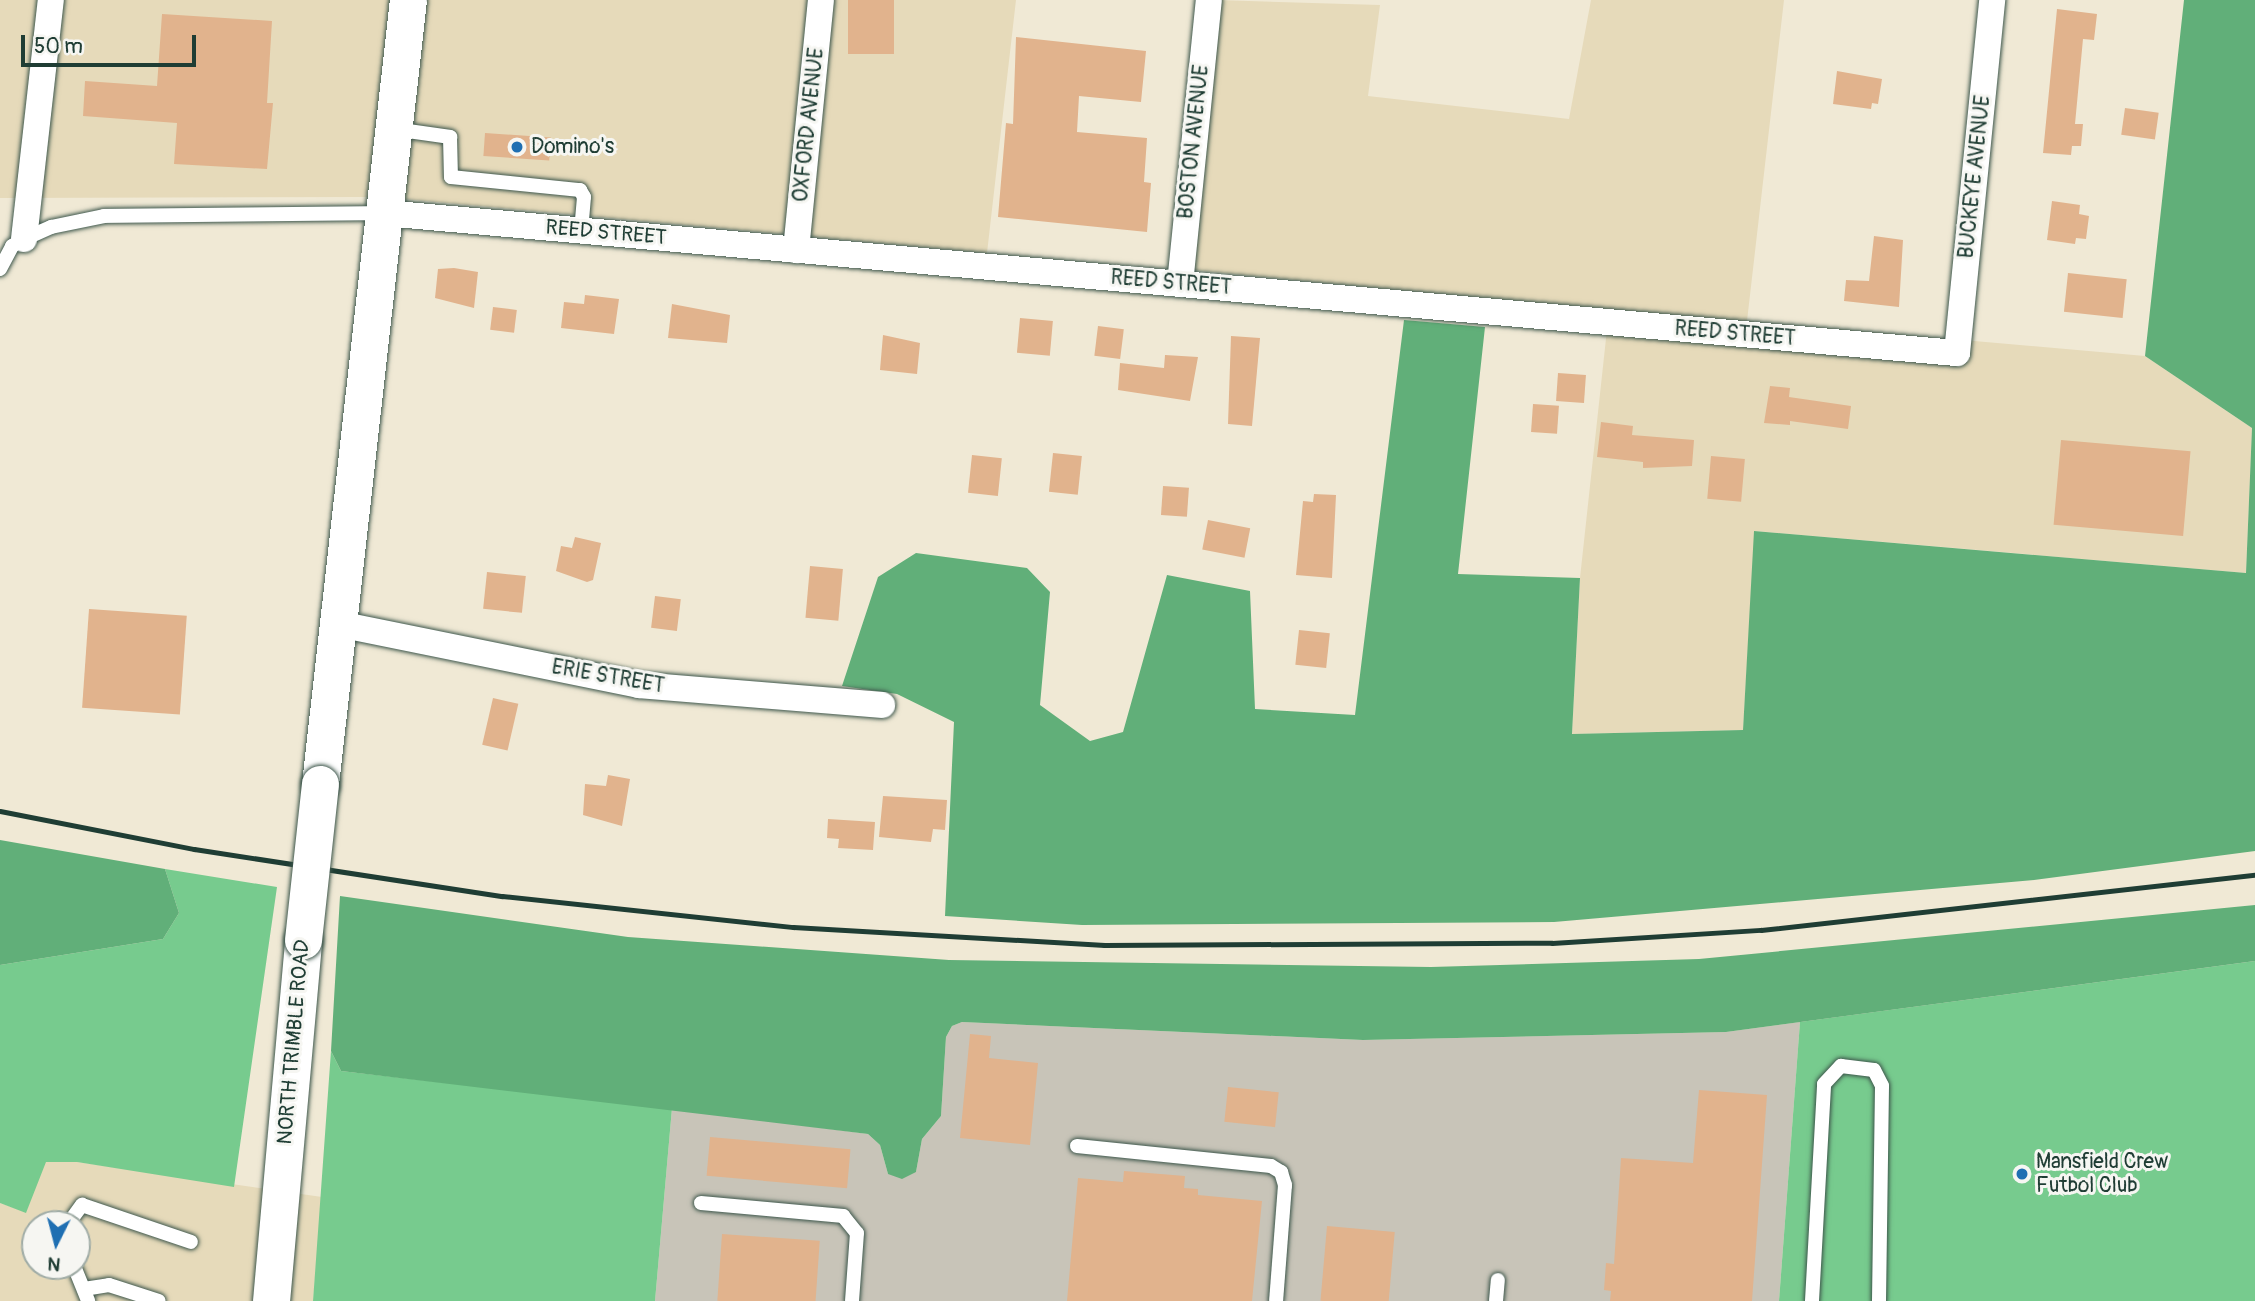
<!DOCTYPE html>
<style>
body{margin:0}
#map{position:relative;width:2255px;height:1301px;overflow:hidden;background:#f0e9d5;font-family:Pangolin,sans-serif}
div>[style]{position:absolute}
.built>*{inset:0;background:#e6daba}
.industrial>*{inset:0;background:#c8c4b8}
.green>*{inset:0;background:#77cb8e}
.forest>*{inset:0;background:#61af79}
.building>*{inset:0;background:#e1b38d;transform-origin:0 0}
.roads{filter:drop-shadow(0 0 2px #3e574c) drop-shadow(0 0 2px #3e574c)}
.lane>*{height:14px;margin:-7px;padding:0 7px;transform-origin:7px;border-radius:7px;background:#fff}
.street>*{height:26px;margin:-13px;padding:0 13px;transform-origin:13px;border-radius:13px;background:#fff}
.secondary>*{height:37px;margin:-18.5px;padding:0 18.5px;transform-origin:18.5px;border-radius:18.5px;background:#fff}
.rail>*{height:5px;margin:-2.5px;padding:0 2.5px;transform-origin:2.5px;border-radius:2.5px;background:#1f3d34}
.bridges{filter:drop-shadow(0 0 2px #3e574c) drop-shadow(0 0 2px #3e574c)}
.secondary-bridge>*{height:37px;margin:-18.5px;padding:0 18.5px;transform-origin:18.5px;border-radius:18.5px;background:#fff}
.dots>*{width:19px;height:19px;translate:-50% -50%;box-sizing:border-box;border:4px solid #f6f6f2;border-radius:50%}
span{translate:-50% -50%;white-space:nowrap;text-align:center;line-height:1.15;-webkit-text-stroke:6px #f6f6f2;paint-order:stroke}
.street-label{font-size:21px;color:#1f3d34}
.poi-label{font-size:21px;color:#1f3d34}
.left{translate:0 -50%;text-align:left}
.north{position:absolute;left:21px;top:1210px;width:70px;height:70px;box-sizing:border-box;background:#f6f6f2;border:2px solid #a0aca6;border-radius:50%;rotate:186deg;font-size:19px;font-weight:700;line-height:28px;text-align:center;color:#1f3d34}
.north::after{content:'';display:block;margin:auto;width:24px;height:32px;background:#1f6fb2;clip-path:polygon(50% 0,100% 100%,50% 72%,0 100%)}
.scale{position:absolute;left:21px;top:35px;width:175px;height:32px;box-sizing:border-box;border:4px solid #1f3d34;border-top:0;padding-left:9px;font-size:21px;line-height:24px;white-space:nowrap;color:#1f3d34;-webkit-text-stroke:5px #f6f6f2;paint-order:stroke}
</style>
<div id="map">
<div class="built">
<i style="clip-path:polygon(0 0,1016px 0,987px 253px,383px 197px,0 198px)"></i>
<i style="clip-path:polygon(1217px 0,1380px 5px,1368px 96px,1569px 119px,1591px 0,1784px 0,1747px 321px,2145px 356px,2252px 428px,2246px 573px,1755px 531px,1743px 730px,1572px 734px,1580px 578px,1609px 311px,1194px 270px)"></i>
<i style="clip-path:polygon(evenodd,45px 1162px,77px 1162px,322px 1197px,313px 1301px,0 1301px,0 1203px,26px 1212px,45px 1162px,35px 1224px,77px 1224px,77px 1266px,35px 1266px,35px 1224px)"></i>
</div>
<div class="industrial">
<i style="clip-path:polygon(962px 1022px,1363px 1040px,1726px 1032px,1800px 1022px,1779px 1301px,655px 1301px,672px 1108px,868px 1134px,880px 1145px,888px 1174px,916px 1172px,922px 1139px,941px 1116px,946px 1037px,952px 1026px)"></i>
</div>
<div class="green">
<i style="clip-path:polygon(165px 869px,277px 887px,234px 1187px,77px 1162px,46px 1162px,26px 1213px,0 1203px,0 965px,163px 939px,179px 913px)"></i>
<i style="clip-path:polygon(2255px 961px,2255px 1301px,1779px 1301px,1800px 1022px)"></i>
<i style="clip-path:polygon(331px 1051px,341px 1071px,672px 1108px,655px 1301px,313px 1301px)"></i>
</div>
<div class="forest">
<i style="clip-path:polygon(2184px 0,2255px 0,2255px 851px,2034px 880px,1554px 922px,1082px 925px,945px 916px,954px 722px,897px 694px,842px 686px,878px 577px,916px 553px,1027px 568px,1050px 592px,1040px 705px,1090px 741px,1123px 732px,1167px 575px,1250px 591px,1255px 709px,1355px 715px,1404px 320px,1485px 327px,1458px 574px,1580px 578px,1572px 734px,1743px 730px,1754px 531px,2246px 573px,2252px 428px,2145px 356px)"></i>
<i style="clip-path:polygon(0 840px,165px 869px,179px 913px,163px 939px,0 965px)"></i>
<i style="clip-path:polygon(340px 896px,628px 937px,949px 960px,1431px 967px,1699px 959px,2255px 905px,2255px 961px,1726px 1032px,1363px 1040px,962px 1022px,952px 1026px,946px 1037px,941px 1116px,922px 1139px,916px 1172px,902px 1179px,888px 1174px,880px 1145px,868px 1134px,341px 1071px,331px 1051px)"></i>
</div>
<div class="building">
<i style="left:848px;top:0;width:46px;height:54px"></i>
<i style="clip-path:polygon(2057px 9px,2097px 14px,2094px 40px,2083px 39px,2075px 124px,2083px 124px,2081px 146px,2072px 146px,2071px 155px,2043px 153px)"></i>
<i style="clip-path:polygon(162px 14px,272px 21px,267px 103px,273px 103px,267px 169px,174px 164px,177px 123px,83px 116px,85px 81px,157px 86px)"></i>
<i style="clip-path:polygon(1016px 37px,1146px 51px,1141px 102px,1079px 96px,1077px 132px,1147px 138px,1144px 182px,1151px 183px,1147px 232px,998px 217px,1006px 123px,1013px 124px)"></i>
<i style="clip-path:polygon(1837px 71px,1882px 79px,1878px 104px,1872px 103px,1871px 109px,1833px 104px)"></i>
<i style="left:2125px;top:108px;width:34px;height:27px;rotate:8deg"></i>
<i style="left:485px;top:133px;width:66px;height:23px;rotate:4deg"></i>
<i style="clip-path:polygon(2052px 201px,2080px 205px,2079px 214px,2089px 216px,2086px 239px,2076px 238px,2075px 244px,2047px 240px)"></i>
<i style="clip-path:polygon(1874px 236px,1903px 240px,1899px 307px,1844px 301px,1846px 280px,1869px 281px)"></i>
<i style="clip-path:polygon(454px 268px,478px 272px,474px 308px,435px 298px,438px 269px)"></i>
<i style="left:2068px;top:273px;width:59px;height:39px;rotate:6deg"></i>
<i style="clip-path:polygon(585px 295px,619px 299px,614px 334px,561px 328px,564px 302px,584px 304px)"></i>
<i style="clip-path:polygon(672px 304px,730px 315px,727px 343px,668px 338px)"></i>
<i style="left:493px;top:307px;width:24px;height:23px;rotate:7deg"></i>
<i style="left:1020px;top:318px;width:33px;height:35px;rotate:5deg"></i>
<i style="left:1098px;top:326px;width:26px;height:30px;rotate:7deg"></i>
<i style="clip-path:polygon(883px 335px,920px 343px,917px 374px,880px 370px)"></i>
<i style="clip-path:polygon(1231px 336px,1260px 338px,1252px 426px,1228px 424px)"></i>
<i style="clip-path:polygon(1165px 355px,1198px 357px,1190px 401px,1118px 390px,1120px 363px,1164px 368px)"></i>
<i style="left:1558px;top:373px;width:28px;height:28px;rotate:4deg"></i>
<i style="clip-path:polygon(1770px 386px,1790px 388px,1789px 397px,1851px 406px,1848px 429px,1790px 421px,1790px 425px,1764px 423px)"></i>
<i style="left:1533px;top:404px;width:26px;height:28px;rotate:4deg"></i>
<i style="clip-path:polygon(1601px 422px,1633px 426px,1632px 435px,1694px 440px,1692px 466px,1643px 468px,1643px 462px,1597px 457px)"></i>
<i style="left:2061px;top:440px;width:130px;height:85px;rotate:5deg"></i>
<i style="left:1053px;top:453px;width:29px;height:39px;rotate:6deg"></i>
<i style="left:972px;top:455px;width:30px;height:38px;rotate:6deg"></i>
<i style="left:1711px;top:456px;width:34px;height:43px;rotate:5deg"></i>
<i style="left:1163px;top:486px;width:26px;height:29px;rotate:4deg"></i>
<i style="clip-path:polygon(1314px 494px,1336px 495px,1332px 578px,1296px 575px,1303px 501px,1313px 502px)"></i>
<i style="left:1208px;top:520px;width:43px;height:30px;rotate:11deg"></i>
<i style="clip-path:polygon(575px 537px,601px 543px,593px 580px,587px 582px,556px 571px,561px 546px,572px 548px)"></i>
<i style="left:810px;top:566px;width:33px;height:52px;rotate:5deg"></i>
<i style="left:487px;top:572px;width:39px;height:37px;rotate:6deg"></i>
<i style="left:655px;top:596px;width:26px;height:32px;rotate:7deg"></i>
<i style="left:89px;top:609px;width:98px;height:99px;rotate:4deg"></i>
<i style="left:1299px;top:630px;width:31px;height:35px;rotate:6deg"></i>
<i style="left:493px;top:698px;width:26px;height:48px;rotate:13deg"></i>
<i style="clip-path:polygon(608px 775px,630px 779px,622px 826px,583px 815px,585px 784px,606px 786px)"></i>
<i style="clip-path:polygon(883px 796px,947px 800px,945px 830px,933px 829px,931px 842px,879px 837px)"></i>
<i style="clip-path:polygon(828px 819px,875px 822px,873px 850px,838px 848px,839px 839px,827px 838px)"></i>
<i style="clip-path:polygon(970px 1034px,991px 1036px,989px 1058px,1038px 1063px,1030px 1145px,960px 1138px)"></i>
<i style="left:1228px;top:1087px;width:51px;height:35px;rotate:6deg"></i>
<i style="clip-path:polygon(1699px 1090px,1767px 1095px,1752px 1301px,1610px 1301px,1611px 1291px,1604px 1290px,1606px 1263px,1614px 1264px,1621px 1158px,1693px 1163px)"></i>
<i style="left:710px;top:1137px;width:141px;height:39px;rotate:5deg"></i>
<i style="clip-path:polygon(1124px 1171px,1185px 1176px,1184px 1188px,1198px 1189px,1198px 1195px,1262px 1201px,1252px 1301px,1067px 1301px,1078px 1178px,1123px 1182px)"></i>
<i style="left:1327px;top:1226px;width:68px;height:75px;rotate:5deg"></i>
<i style="left:722px;top:1234px;width:98px;height:67px;rotate:4deg"></i>
</div>
<div class="roads">
<div class="lane">
<i style="left:394px;top:129px;width:57px;rotate:8.1deg"></i>
<i style="left:450px;top:137px;width:40px;rotate:88.6deg"></i>
<i style="left:451px;top:177px;width:130px;rotate:5.8deg"></i>
<i style="left:580px;top:190px;width:8px;rotate:60deg"></i>
<i style="left:584px;top:197px;width:34px;rotate:95deg"></i>
<i style="left:0;top:269px;width:26px;rotate:-62deg"></i>
<i style="left:12px;top:246px;width:14px;rotate:-30deg"></i>
<i style="left:24px;top:239px;width:30px;rotate:-24deg"></i>
<i style="left:51px;top:227px;width:54px;rotate:-11.7deg"></i>
<i style="left:104px;top:216px;width:279px;rotate:-0.6deg"></i>
<i style="left:1077px;top:1146px;width:195px;rotate:5.9deg"></i>
<i style="left:1271px;top:1166px;width:12px;rotate:31deg"></i>
<i style="left:1281px;top:1172px;width:14px;rotate:73deg"></i>
<i style="left:1285px;top:1185px;width:116px;rotate:94.4deg"></i>
<i style="left:701px;top:1203px;width:143px;rotate:5.2deg"></i>
<i style="left:843px;top:1216px;width:22px;rotate:51deg"></i>
<i style="left:857px;top:1233px;width:68px;rotate:94.2deg"></i>
<i style="left:68px;top:1224px;width:24px;rotate:-54deg"></i>
<i style="left:82px;top:1205px;width:115px;rotate:18.7deg"></i>
<i style="left:74px;top:1266px;width:38px;rotate:68deg"></i>
<i style="left:84px;top:1289px;width:25px;rotate:-9deg"></i>
<i style="left:109px;top:1285px;width:52px;rotate:17.7deg"></i>
<i style="left:1496px;top:1301px;width:21px;rotate:-85deg"></i>
<i style="left:1812px;top:1301px;width:217px;rotate:-86.8deg"></i>
<i style="left:1824px;top:1084px;width:25px;rotate:-47deg"></i>
<i style="left:1841px;top:1066px;width:33px;rotate:7deg"></i>
<i style="left:1874px;top:1070px;width:18px;rotate:63deg"></i>
<i style="left:1882px;top:1086px;width:215px;rotate:90.8deg"></i>
</div>
<div class="street">
<i style="left:384px;top:213px;width:1579px;rotate:5.09deg"></i>
<i style="left:1957px;top:353px;width:355px;rotate:-84.3deg"></i>
<i style="left:24px;top:239px;width:241px;rotate:-83.6deg"></i>
<i style="left:796px;top:250px;width:251px;rotate:-84.3deg"></i>
<i style="left:1180px;top:284px;width:285px;rotate:-84.2deg"></i>
<i style="left:339px;top:624px;width:306px;rotate:11.5deg"></i>
<i style="left:639px;top:685px;width:244px;rotate:4.7deg"></i>
</div>
<div class="secondary">
<i style="left:320px;top:784px;width:789px;rotate:-83.6deg"></i>
<i style="left:271px;top:1301px;width:362px;rotate:-84.9deg"></i>
</div>
</div>
<div class="rail">
<i style="left:0;top:811px;width:198px;rotate:11.1deg"></i>
<i style="left:194px;top:849px;width:312px;rotate:8.7deg"></i>
<i style="left:502px;top:896px;width:293px;rotate:6.1deg"></i>
<i style="left:793px;top:927px;width:312px;rotate:3.3deg"></i>
<i style="left:1104px;top:945px;width:448px;rotate:-0.3deg"></i>
<i style="left:1552px;top:943px;width:209px;rotate:-3.6deg"></i>
<i style="left:1761px;top:930px;width:497px;rotate:-6.4deg"></i>
</div>
<div class="bridges">
<div class="secondary-bridge">
<i style="left:303px;top:940px;width:157px;rotate:-83.8deg"></i>
</div>
</div>
<div class="dots">
<i style="left:517px;top:147px;background:#1f6fb2"></i>
<i style="left:2022px;top:1174px;background:#1f6fb2"></i>
</div>
<div class="street-label">
<span style="left:809px;top:125px;rotate:-84deg">OXFORD AVENUE</span>
<span style="left:1194px;top:142px;rotate:-84deg">BOSTON AVENUE</span>
<span style="left:1975px;top:177px;rotate:-84deg">BUCKEYE AVENUE</span>
<span style="left:606px;top:233px;rotate:5deg">REED STREET</span>
<span style="left:1171px;top:283px;rotate:5deg">REED STREET</span>
<span style="left:1735px;top:334px;rotate:5deg">REED STREET</span>
<span style="left:608px;top:677px;rotate:10deg">ERIE STREET</span>
<span style="left:294px;top:1042px;rotate:-85deg">NORTH TRIMBLE ROAD</span>
</div>
<div class="poi-label">
<span class="left" style="left:531px;top:147px">Domino's</span>
<span class="left" style="left:2036px;top:1174px">Mansfield Crew<br>Futbol Club</span>
</div>
<div class="north">N</div>
<div class="scale">50 m</div>
</div>
